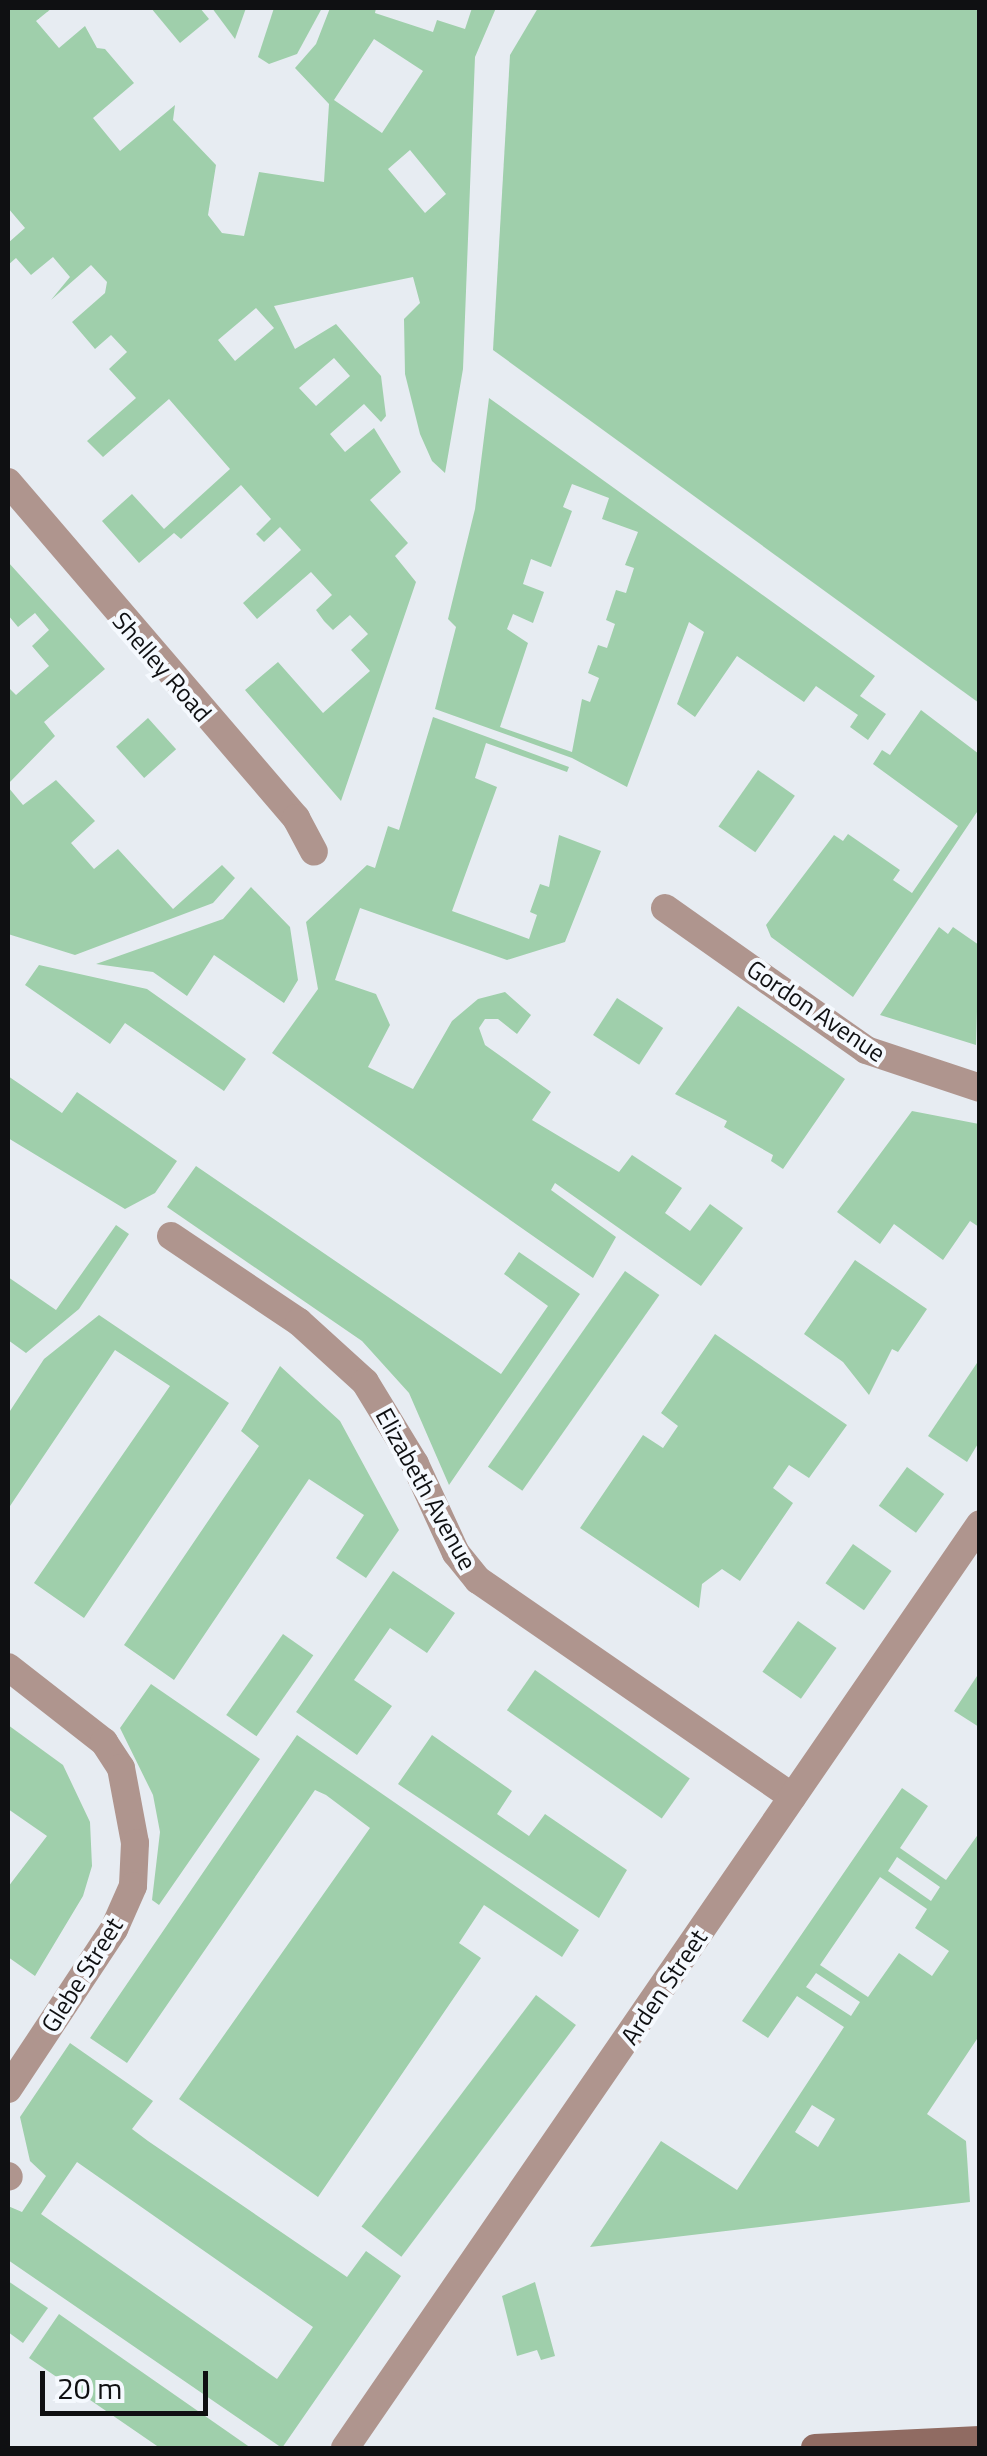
<!DOCTYPE html>
<style>
body{margin:0}
#map{position:relative;width:987px;height:2456px;overflow:hidden;background:#e7ecf2;font-family:"Titillium Web",sans-serif}
div>[style]{position:absolute}
.green>*{inset:0;background:#9fcfab;transform-origin:0 0}
.minor>*{height:28px;margin:-14px;padding:0 14px;transform-origin:14px;border-radius:14px;background:#af958e}
.secondary>*{height:28px;margin:-14px;padding:0 14px;transform-origin:14px;border-radius:14px;background:#906b62}
span{translate:-50% -50%;white-space:nowrap;text-align:center;line-height:1.15;-webkit-text-stroke:8px #f5f9fe;paint-order:stroke}
.street-label{font-size:25px;color:#0f1012}
.frame{position:absolute;inset:0;border:10px solid #0f1012;pointer-events:none}
.scale{position:absolute;left:40px;top:2371px;width:168px;height:45px;box-sizing:border-box;border:5px solid #0f1012;border-top:0;padding-left:12px;font-size:30px;line-height:35px;white-space:nowrap;color:#0f1012;-webkit-text-stroke:8px #f5f9fe;paint-order:stroke}
</style>
<div id="map">
<div class="green">
<i style="clip-path:polygon(evenodd,8px 8px,52px 8px,36px 21px,59px 48px,85px 26px,97px 48px,105px 49px,134px 83px,93px 118px,120px 151px,175px 105px,173px 120px,216px 165px,208px 215px,222px 233px,244px 236px,259px 172px,324px 182px,329px 104px,295px 68px,316px 44px,330px 8px,376px 8px,375px 13px,433px 32px,437px 20px,465px 29px,472px 8px,496px 8px,475px 57px,463px 369px,445px 473px,432px 461px,420px 434px,405px 374px,404px 319px,420px 303px,413px 277px,274px 306px,295px 349px,336px 324px,381px 376px,386px 416px,381px 422px,364px 404px,330px 434px,345px 452px,374px 428px,401px 472px,370px 500px,408px 543px,395px 556px,416px 582px,341px 801px,245px 690px,278px 662px,323px 713px,370px 671px,351px 650px,368px 634px,350px 615px,333px 630px,324px 621px,316px 610px,332px 595px,311px 572px,257px 619px,243px 603px,301px 550px,280px 527px,264px 542px,256px 534px,271px 519px,241px 485px,181px 539px,174px 533px,139px 563px,102px 521px,132px 494px,164px 529px,230px 469px,169px 399px,103px 457px,87px 441px,136px 398px,109px 369px,127px 352px,111px 335px,95px 349px,72px 322px,105px 293px,107px 282px,91px 265px,51px 300px,70px 277px,53px 257px,31px 275px,16px 258px,8px 265px,8px 243px,25px 228px,8px 208px,8px 8px,374px 39px,423px 71px,382px 133px,334px 100px,374px 39px,8px 8px,410px 150px,446px 194px,425px 213px,388px 169px,410px 150px,8px 8px,256px 308px,274px 328px,235px 361px,218px 340px,256px 308px,8px 8px,334px 358px,350px 376px,316px 406px,299px 388px,334px 358px)"></i>
<i style="clip-path:polygon(151px 8px,200px 8px,209px 19px,180px 43px)"></i>
<i style="clip-path:polygon(212px 8px,246px 8px,235px 39px)"></i>
<i style="clip-path:polygon(274px 8px,322px 8px,297px 54px,269px 64px,258px 57px)"></i>
<i style="clip-path:polygon(538px 8px,979px 8px,979px 703px,493px 350px,510px 55px)"></i>
<i style="clip-path:polygon(evenodd,489px 398px,875px 676px,860px 696px,886px 714px,868px 740px,850px 727px,858px 715px,816px 686px,804px 702px,737px 656px,695px 717px,677px 704px,704px 632px,689px 622px,627px 787px,572px 758px,435px 709px,456px 627px,448px 619px,475px 509px,489px 398px,572px 484px,609px 498px,602px 519px,638px 532px,625px 565px,634px 568px,626px 593px,616px 590px,606px 620px,615px 624px,607px 648px,598px 645px,588px 673px,599px 678px,590px 702px,582px 699px,572px 752px,500px 727px,528px 643px,507px 629px,513px 614px,533px 623px,544px 592px,523px 584px,531px 559px,551px 567px,572px 511px,563px 507px,572px 484px)"></i>
<i style="clip-path:polygon(8px 562px,105px 669px,44px 722px,55px 736px,8px 784px,8px 687px,16px 695px,49px 666px,32px 646px,49px 630px,35px 613px,18px 627px,8px 615px)"></i>
<i style="clip-path:polygon(921px 710px,979px 754px,979px 809px,853px 997px,771px 937px,766px 925px,834px 835px,843px 841px,848px 834px,900px 870px,893px 880px,912px 893px,958px 826px,873px 764px,882px 750px,890px 755px)"></i>
<i style="clip-path:polygon(433px 717px,569px 767px,567px 772px,486px 743px,475px 778px,497px 787px,452px 911px,529px 939px,537px 915px,530px 912px,540px 884px,549px 887px,559px 835px,601px 851px,565px 942px,507px 960px,360px 908px,335px 980px,376px 994px,390px 1025px,368px 1067px,413px 1089px,452px 1021px,478px 999px,505px 992px,531px 1015px,517px 1034px,498px 1019px,485px 1019px,479px 1028px,485px 1045px,551px 1092px,532px 1120px,619px 1172px,632px 1155px,682px 1188px,665px 1213px,690px 1231px,710px 1204px,743px 1228px,701px 1286px,555px 1183px,551px 1190px,616px 1237px,593px 1278px,272px 1053px,318px 989px,306px 922px,367px 865px,375px 868px,388px 826px,399px 830px)"></i>
<i style="left:148px;top:718px;width:42px;height:43px;rotate:48deg"></i>
<i style="left:758px;top:770px;width:45px;height:69px;rotate:35deg"></i>
<i style="clip-path:polygon(56px 780px,95px 821px,71px 843px,94px 869px,118px 849px,173px 909px,222px 865px,235px 878px,213px 903px,75px 955px,8px 934px,8px 787px,23px 805px)"></i>
<i style="clip-path:polygon(251px 887px,290px 927px,298px 980px,284px 1003px,214px 955px,187px 996px,153px 972px,96px 964px,223px 919px)"></i>
<i style="clip-path:polygon(939px 927px,948px 934px,953px 927px,979px 945px,976px 1045px,880px 1015px)"></i>
<i style="clip-path:polygon(39px 965px,147px 989px,246px 1059px,224px 1091px,125px 1023px,110px 1044px,25px 985px)"></i>
<i style="left:617px;top:998px;width:55px;height:44px;rotate:33deg"></i>
<i style="clip-path:polygon(738px 1006px,845px 1079px,783px 1169px,771px 1161px,773px 1155px,724px 1127px,727px 1121px,675px 1094px)"></i>
<i style="clip-path:polygon(8px 1076px,62px 1113px,77px 1092px,177px 1161px,155px 1193px,125px 1209px,8px 1138px)"></i>
<i style="clip-path:polygon(912px 1111px,979px 1124px,979px 1227px,970px 1221px,943px 1260px,894px 1224px,880px 1244px,837px 1212px)"></i>
<i style="clip-path:polygon(196px 1166px,501px 1374px,548px 1306px,504px 1274px,519px 1252px,580px 1294px,449px 1485px,409px 1393px,362px 1341px,167px 1207px)"></i>
<i style="clip-path:polygon(116px 1225px,129px 1234px,79px 1309px,26px 1353px,8px 1340px,8px 1277px,56px 1310px)"></i>
<i style="clip-path:polygon(855px 1260px,927px 1309px,898px 1352px,892px 1349px,869px 1395px,843px 1362px,804px 1334px)"></i>
<i style="left:625px;top:1271px;width:42px;height:239px;rotate:35deg"></i>
<i style="clip-path:polygon(99px 1315px,229px 1403px,84px 1618px,34px 1583px,170px 1386px,115px 1350px,8px 1509px,8px 1414px,44px 1359px)"></i>
<i style="clip-path:polygon(715px 1334px,847px 1425px,809px 1478px,789px 1465px,773px 1488px,793px 1503px,740px 1581px,722px 1569px,702px 1584px,699px 1608px,580px 1528px,643px 1435px,663px 1448px,678px 1426px,661px 1413px)"></i>
<i style="clip-path:polygon(979px 1360px,979px 1442px,967px 1462px,928px 1436px)"></i>
<i style="clip-path:polygon(280px 1366px,340px 1421px,399px 1530px,366px 1578px,336px 1558px,364px 1515px,309px 1479px,174px 1680px,124px 1645px,259px 1446px,241px 1431px)"></i>
<i style="left:907px;top:1467px;width:46px;height:48px;rotate:36deg"></i>
<i style="left:853px;top:1544px;width:47px;height:48px;rotate:35deg"></i>
<i style="clip-path:polygon(393px 1571px,455px 1613px,427px 1653px,390px 1628px,354px 1680px,392px 1706px,357px 1755px,296px 1712px)"></i>
<i style="left:798px;top:1621px;width:47px;height:62px;rotate:35deg"></i>
<i style="left:283px;top:1634px;width:37px;height:99px;rotate:35deg"></i>
<i style="left:535px;top:1670px;width:189px;height:49px;rotate:35deg"></i>
<i style="clip-path:polygon(979px 1673px,979px 1727px,954px 1711px)"></i>
<i style="clip-path:polygon(151px 1684px,260px 1759px,159px 1905px,152px 1900px,160px 1832px,153px 1795px,120px 1728px)"></i>
<i style="clip-path:polygon(8px 1725px,63px 1765px,90px 1822px,92px 1866px,83px 1896px,35px 1976px,8px 1957px,8px 1887px,47px 1836px,8px 1809px)"></i>
<i style="clip-path:polygon(297px 1735px,579px 1930px,562px 1957px,484px 1905px,459px 1943px,481px 1958px,318px 2197px,179px 2099px,370px 1828px,326px 1795px,315px 1790px,127px 2063px,90px 2038px)"></i>
<i style="clip-path:polygon(432px 1735px,512px 1791px,497px 1814px,529px 1836px,545px 1814px,627px 1870px,599px 1918px,398px 1784px)"></i>
<i style="clip-path:polygon(evenodd,902px 1788px,928px 1806px,900px 1848px,946px 1880px,979px 1833px,979px 2036px,927px 2114px,966px 2141px,970px 2202px,590px 2247px,661px 2141px,737px 2190px,844px 2027px,797px 1996px,768px 2038px,742px 2021px,902px 1788px,897px 1857px,940px 1887px,931px 1901px,888px 1871px,897px 1857px,902px 1788px,880px 1877px,927px 1909px,915px 1928px,949px 1951px,932px 1976px,899px 1953px,868px 1997px,820px 1965px,880px 1877px,902px 1788px,816px 1973px,860px 2002px,851px 2016px,806px 1987px,816px 1973px,902px 1788px,812px 2105px,835px 2119px,818px 2147px,795px 2132px,812px 2105px)"></i>
<i style="left:536px;top:1995px;width:50px;height:290px;rotate:37deg"></i>
<i style="clip-path:polygon(evenodd,70px 2043px,153px 2101px,132px 2129px,148px 2141px,347px 2277px,366px 2251px,401px 2276px,282px 2448px,8px 2260px,8px 2206px,22px 2212px,46px 2176px,30px 2161px,20px 2117px,70px 2043px,77px 2162px,313px 2327px,277px 2379px,41px 2214px,77px 2162px)"></i>
<i style="clip-path:polygon(8px 2281px,48px 2308px,23px 2343px,8px 2332px)"></i>
<i style="clip-path:polygon(535px 2282px,555px 2356px,541px 2360px,537px 2350px,517px 2356px,502px 2296px)"></i>
<i style="clip-path:polygon(59px 2314px,96px 2340px,251px 2448px,160px 2448px,29px 2358px)"></i>
</div>
<div class="minor">
<i style="left:8px;top:482px;width:443px;rotate:49.4deg"></i>
<i style="left:296px;top:818px;width:38px;rotate:62deg"></i>
<i style="left:665px;top:908px;width:246px;rotate:35.2deg"></i>
<i style="left:866px;top:1050px;width:120px;rotate:18.4deg"></i>
<i style="left:171px;top:1236px;width:154px;rotate:33.9deg"></i>
<i style="left:299px;top:1322px;width:89px;rotate:42.3deg"></i>
<i style="left:365px;top:1382px;width:96px;rotate:58.6deg"></i>
<i style="left:415px;top:1464px;width:98px;rotate:65.3deg"></i>
<i style="left:456px;top:1553px;width:35px;rotate:51deg"></i>
<i style="left:478px;top:1580px;width:382px;rotate:34.6deg"></i>
<i style="left:8px;top:1667px;width:122px;rotate:38deg"></i>
<i style="left:104px;top:1742px;width:31px;rotate:57deg"></i>
<i style="left:121px;top:1768px;width:76px;rotate:79.4deg"></i>
<i style="left:135px;top:1843px;width:43px;rotate:92.7deg"></i>
<i style="left:133px;top:1886px;width:47px;rotate:113.8deg"></i>
<i style="left:114px;top:1929px;width:192px;rotate:123.5deg"></i>
<i style="left:8px;top:2176px;width:1px;rotate:45deg"></i>
<i style="left:345px;top:2448px;width:1121px;rotate:-55.5deg"></i>
</div>
<div class="secondary">
<i style="left:815px;top:2448px;width:165px;rotate:-2.8deg"></i>
</div>
<div class="street-label">
<span style="left:162px;top:667px;rotate:49deg">Shelley Road</span>
<span style="left:816px;top:1011px;rotate:34deg">Gordon Avenue</span>
<span style="left:426px;top:1489px;rotate:61deg">Elizabeth Avenue</span>
<span style="left:82px;top:1975px;rotate:-58deg">Glebe Street</span>
<span style="left:664px;top:1987px;rotate:-56deg">Arden Street</span>
</div>
<div class="frame"></div>
<div class="scale">20 m</div>
</div>
